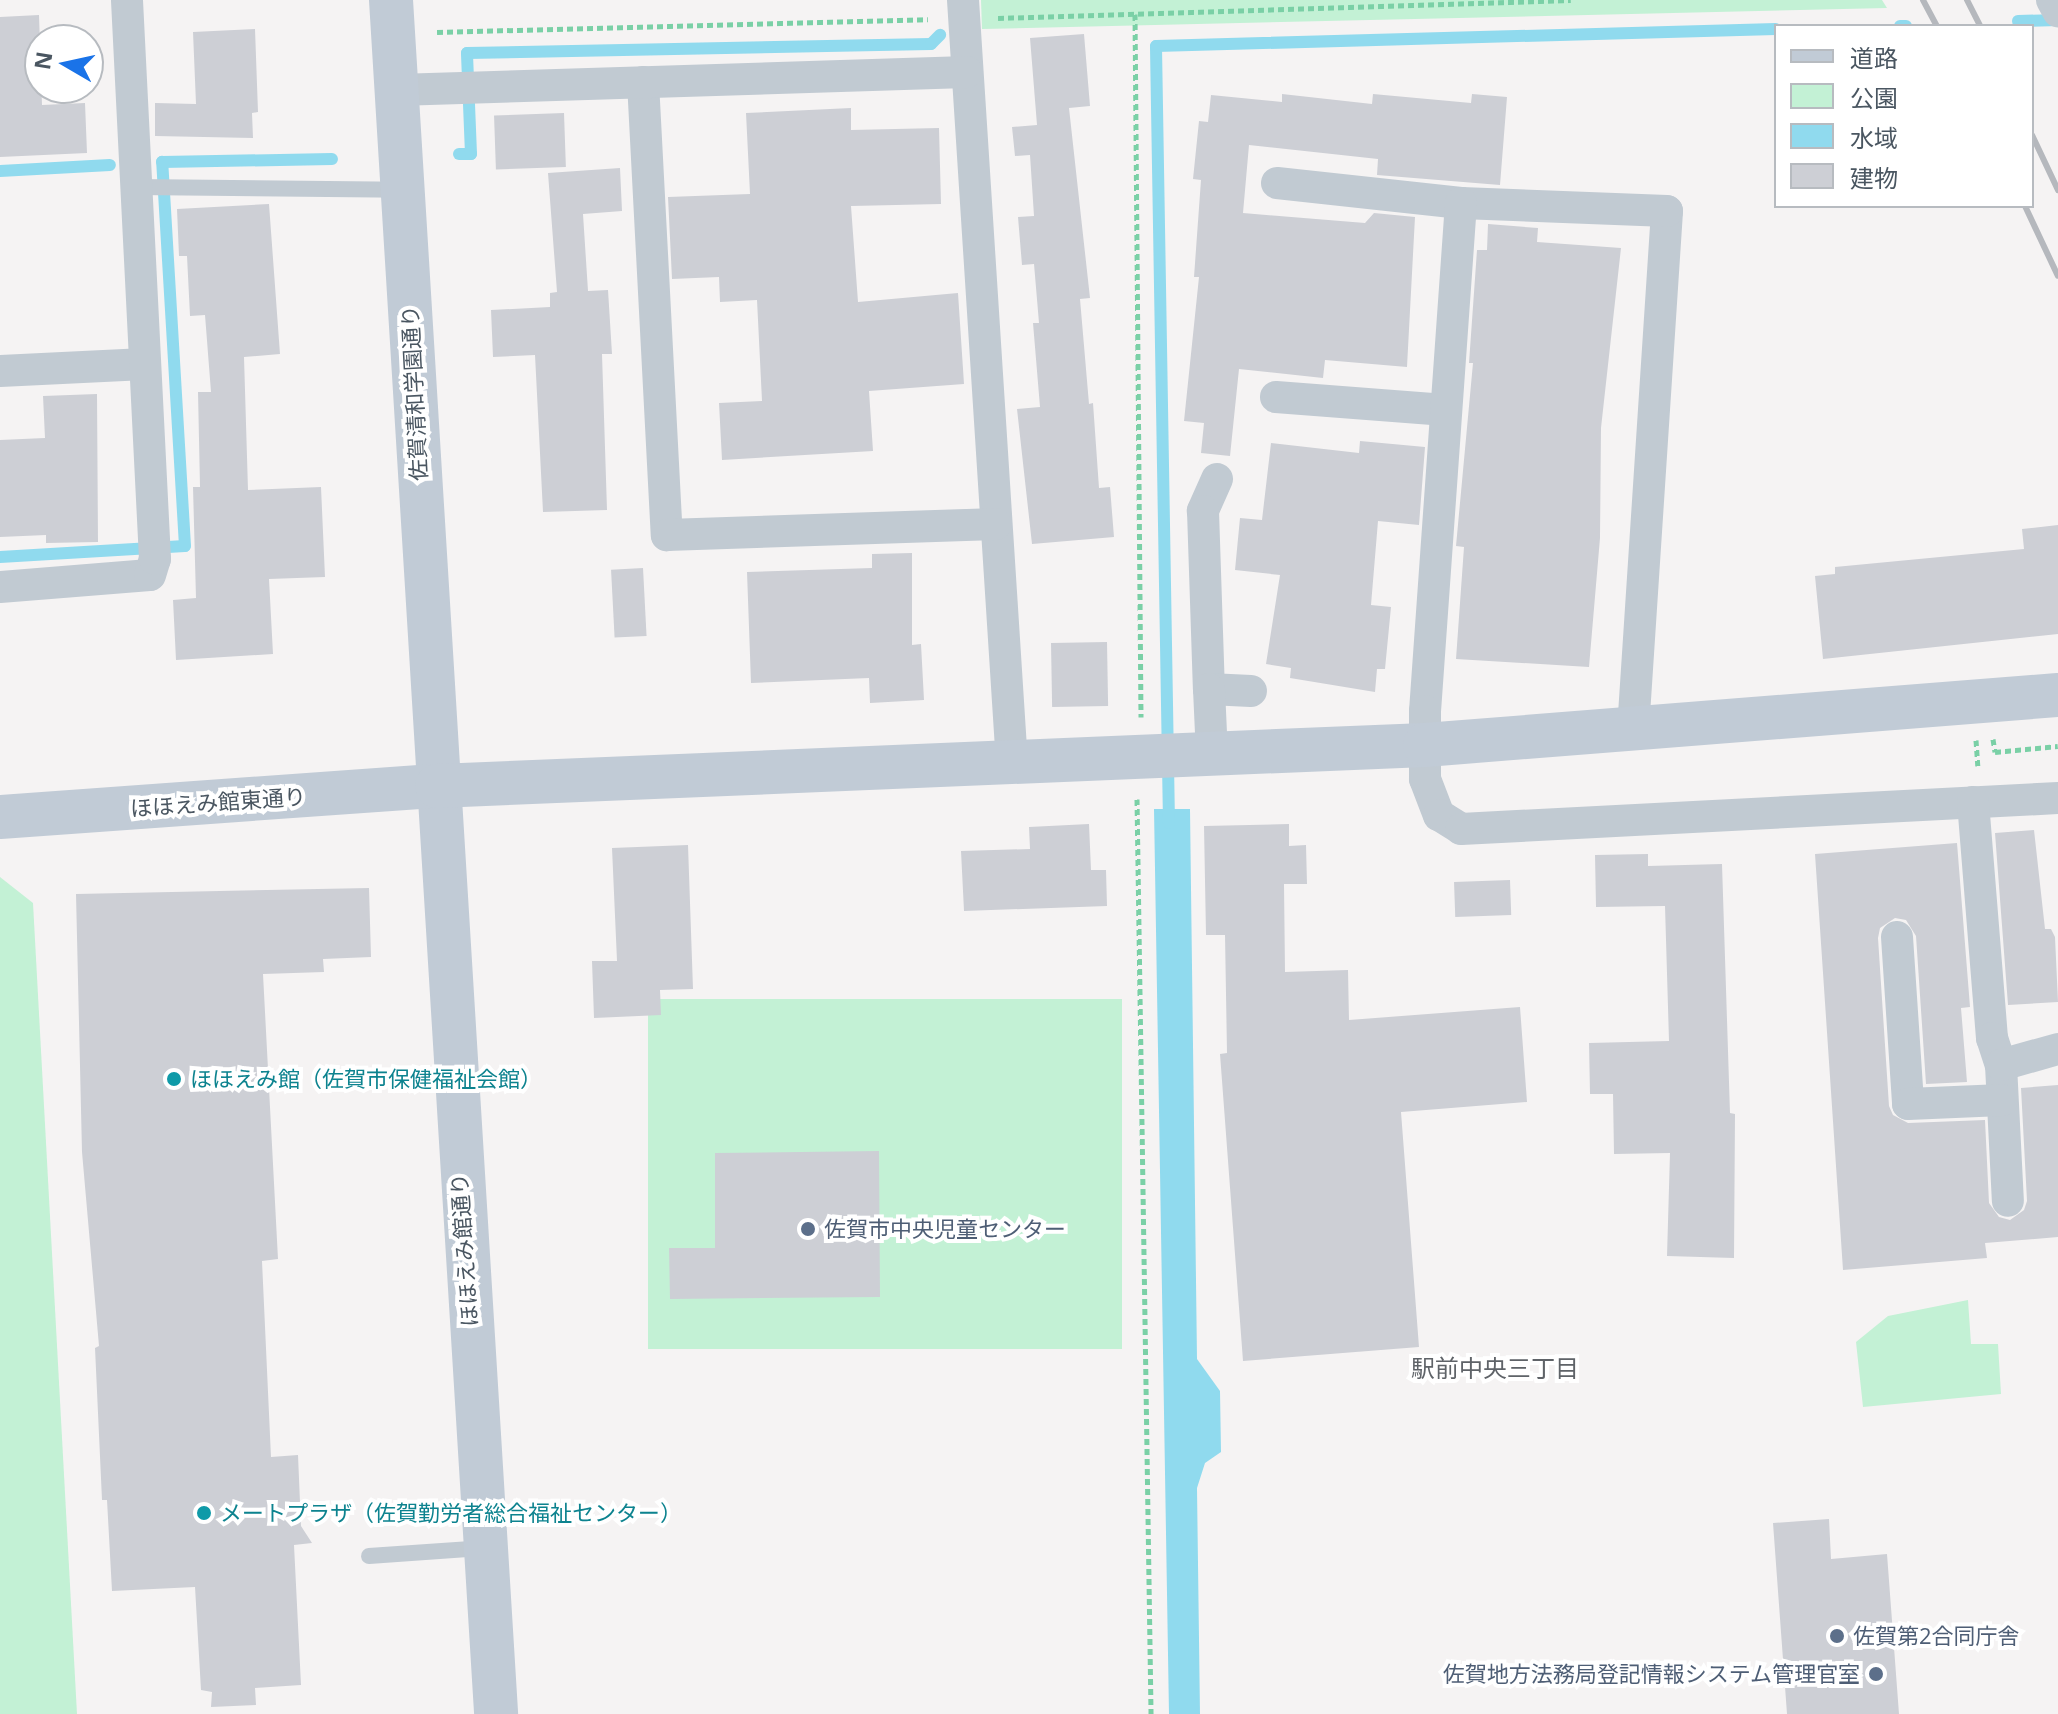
<!DOCTYPE html>
<meta charset="utf-8">
<style>
body{margin:0}
#map{position:relative;width:2058px;height:1714px;overflow:hidden;background:#f5f3f3;font-family:"Open Sans","Noto Sans JP",sans-serif}
div>[style]{position:absolute}
.green>*{inset:0;background:#c3f1d5;transform-origin:0 0}
.water>*{inset:0;background:#90daee}
.stream>*{height:12px;margin:-6px;padding:0 6px;transform-origin:6px;border-radius:6px;background:#90daee}
.building>*{inset:0;background:#cdcfd5;transform-origin:0 0}
.path>*{height:5px;margin-top:-2.5px;transform-origin:0;background:repeating-linear-gradient(90deg,#7ad0a6 0 6px,transparent 0 10px)}
.lane>*{height:16px;margin:-8px;padding:0 8px;transform-origin:8px;border-radius:8px;background:#c1cad2}
.street>*{height:32px;margin:-16px;padding:0 16px;transform-origin:16px;border-radius:16px;background:#c1cad2}
.secondary>*{height:44px;margin:-22px;padding:0 22px;transform-origin:22px;border-radius:22px;background:#c1cbd6}
.rail>*{height:6px;margin:-3px;padding:0 3px;transform-origin:3px;border-radius:3px;background:#b5b8bd}
.dots>*{width:22px;height:22px;translate:-50% -50%;box-sizing:border-box;border:4px solid #fff;border-radius:50%}
span{translate:-50% -50%;white-space:nowrap;text-align:center;line-height:1.15;-webkit-text-stroke:8px #fff;paint-order:stroke}
.street-label{font-size:22px;color:#4a5661}
.culture-label{font-size:22px;color:#0d838f}
.left{translate:0 -50%;text-align:left}
.service-label{font-size:22px;color:#4e5e75}
.right{translate:-100% -50%;text-align:right}
.neighbourhood-label{font-size:24px;color:#5f6368}
.legend{position:absolute;left:1774px;top:24px;width:260px;height:184px;box-sizing:border-box;background:#fff;border:2px solid #b7bbc0;margin:0;padding:10px 14px;list-style:none;font-size:24px;color:#4a5661}
.legend li{display:flex;align-items:center;gap:16px;height:40px}
.legend b{width:40px;border:2px solid #b7bbc0}
.north{position:absolute;left:24px;top:24px;width:80px;height:80px;box-sizing:border-box;background:#fff;border:2px solid #b7bbc0;border-radius:50%;rotate:279deg;font-size:22px;font-weight:700;line-height:32px;text-align:center;color:#4a5661}
.north::after{content:'';display:block;margin:auto;width:28px;height:36px;background:#1a73e8;clip-path:polygon(50% 0,100% 100%,50% 72%,0 100%)}
</style>
<div id="map">
<div class="green">
<i style="clip-path:polygon(981px 0,1882px 0,1887px 8px,982px 29px)"></i>
<i style="clip-path:polygon(0 877px,33px 903px,77px 1714px,0 1714px)"></i>
<i style="left:1122px;top:999px;width:350px;height:474px;rotate:90deg"></i>
<i style="clip-path:polygon(1968px 1300px,1971px 1344px,1998px 1344px,2001px 1394px,1863px 1407px,1856px 1342px,1888px 1316px)"></i>
</div>
<div class="water">
<i style="clip-path:polygon(1154px 809px,1190px 809px,1197px 1359px,1220px 1391px,1221px 1452px,1205px 1463px,1197px 1488px,1200px 1714px,1169px 1714px)"></i>
</div>
<div class="stream">
<i style="left:2018px;top:21px;width:40px;rotate:-1.4deg"></i>
<i style="left:1900px;top:26px;width:6px"></i>
<i style="left:459px;top:154px;width:12px"></i>
<i style="left:471px;top:154px;width:101px;rotate:-92.3deg"></i>
<i style="left:467px;top:53px;width:464px;rotate:-1.1deg"></i>
<i style="left:931px;top:44px;width:13px;rotate:-45deg"></i>
<i style="left:0;top:171px;width:110px;rotate:-3.1deg"></i>
<i style="left:0;top:557px;width:185px;rotate:-3.4deg"></i>
<i style="left:185px;top:546px;width:385px;rotate:-93.4deg"></i>
<i style="left:162px;top:162px;width:170px;rotate:-1deg"></i>
<i style="left:1169px;top:823px;width:777px;rotate:-90.96deg"></i>
<i style="left:1156px;top:46px;width:620px;rotate:-1.57deg"></i>
</div>
<div class="building">
<i style="clip-path:polygon(39px 15px,42px 105px,85px 103px,87px 153px,0 157px,0 17px)"></i>
<i style="clip-path:polygon(255px 29px,258px 112px,252px 113px,253px 138px,155px 136px,155px 103px,196px 104px,193px 32px)"></i>
<i style="clip-path:polygon(1084px 34px,1090px 106px,1069px 108px,1090px 298px,1080px 299px,1089px 404px,1093px 403px,1099px 488px,1110px 487px,1114px 537px,1032px 544px,1017px 409px,1040px 407px,1033px 323px,1039px 323px,1034px 264px,1022px 265px,1018px 217px,1034px 216px,1030px 155px,1015px 156px,1012px 127px,1037px 125px,1030px 38px)"></i>
<i style="clip-path:polygon(1282px 94px,1372px 104px,1373px 94px,1471px 103px,1472px 94px,1507px 97px,1500px 185px,1377px 175px,1378px 159px,1249px 145px,1243px 213px,1365px 223px,1374px 213px,1415px 217px,1407px 367px,1325px 360px,1323px 378px,1239px 369px,1230px 456px,1201px 453px,1204px 423px,1184px 421px,1199px 277px,1194px 277px,1201px 180px,1193px 179px,1199px 121px,1208px 122px,1211px 95px,1282px 102px)"></i>
<i style="clip-path:polygon(851px 108px,851px 130px,939px 128px,941px 204px,851px 206px,858px 302px,958px 293px,964px 384px,869px 391px,873px 451px,722px 460px,719px 403px,762px 401px,757px 300px,720px 302px,719px 277px,672px 279px,668px 197px,750px 194px,746px 113px)"></i>
<i style="left:564px;top:113px;width:54px;height:70px;rotate:88deg"></i>
<i style="clip-path:polygon(620px 168px,622px 211px,583px 214px,588px 291px,608px 290px,612px 354px,602px 354px,607px 510px,543px 512px,535px 355px,493px 357px,491px 310px,550px 307px,550px 293px,557px 292px,548px 173px)"></i>
<i style="clip-path:polygon(269px 204px,280px 354px,244px 357px,248px 490px,321px 487px,325px 577px,269px 579px,273px 654px,176px 660px,173px 600px,196px 598px,193px 487px,200px 487px,198px 392px,211px 392px,205px 315px,190px 316px,187px 256px,179px 256px,177px 209px)"></i>
<i style="clip-path:polygon(1488px 224px,1538px 228px,1537px 242px,1621px 248px,1601px 428px,1600px 538px,1589px 667px,1456px 659px,1464px 547px,1456px 546px,1473px 363px,1469px 363px,1477px 250px,1487px 250px)"></i>
<i style="clip-path:polygon(97px 394px,98px 542px,46px 543px,46px 535px,0 537px,0 440px,45px 438px,43px 396px)"></i>
<i style="clip-path:polygon(1360px 441px,1425px 447px,1419px 525px,1378px 521px,1371px 605px,1391px 607px,1385px 669px,1377px 669px,1375px 692px,1290px 678px,1291px 668px,1266px 664px,1280px 575px,1235px 570px,1240px 518px,1262px 520px,1271px 443px,1359px 453px)"></i>
<i style="clip-path:polygon(2058px 525px,2058px 634px,1823px 659px,1815px 576px,1835px 574px,1835px 567px,2024px 549px,2022px 529px)"></i>
<i style="clip-path:polygon(912px 553px,912px 645px,921px 644px,924px 700px,870px 703px,869px 678px,751px 683px,747px 572px,872px 568px,872px 554px)"></i>
<i style="left:643px;top:568px;width:68px;height:32px;rotate:87deg"></i>
<i style="left:1107px;top:642px;width:64px;height:56px;rotate:89deg"></i>
<i style="clip-path:polygon(1089px 824px,1091px 870px,1106px 870px,1107px 906px,964px 911px,961px 851px,1030px 849px,1029px 827px)"></i>
<i style="clip-path:polygon(1289px 824px,1289px 846px,1306px 845px,1307px 884px,1284px 884px,1285px 972px,1348px 970px,1349px 1020px,1520px 1007px,1527px 1102px,1401px 1112px,1419px 1347px,1243px 1361px,1220px 1054px,1227px 1053px,1225px 935px,1206px 935px,1204px 826px)"></i>
<i style="clip-path:polygon(2034px 830px,2045px 929px,2051px 929px,2055px 937px,2058px 1002px,2008px 1005px,1995px 833px)"></i>
<i style="clip-path:polygon(1957px 843px,1970px 1007px,1961px 1008px,1967px 1082px,1926px 1084px,1916px 936px,1906px 920px,1895px 918px,1880px 928px,1878px 938px,1889px 1106px,1893px 1115px,1908px 1123px,1985px 1120px,1989px 1203px,1999px 1217px,2010px 1220px,2024px 1210px,2027px 1201px,2021px 1088px,2058px 1085px,2058px 1237px,1985px 1243px,1987px 1258px,1843px 1270px,1815px 854px)"></i>
<i style="clip-path:polygon(688px 845px,693px 989px,660px 990px,661px 1015px,594px 1018px,592px 961px,617px 961px,612px 848px)"></i>
<i style="clip-path:polygon(1648px 854px,1648px 866px,1722px 864px,1730px 1113px,1735px 1114px,1734px 1258px,1667px 1256px,1670px 1153px,1614px 1154px,1613px 1094px,1590px 1094px,1589px 1043px,1669px 1041px,1665px 906px,1596px 907px,1595px 855px)"></i>
<i style="left:1510px;top:880px;width:35px;height:56px;rotate:88deg"></i>
<i style="clip-path:polygon(369px 888px,371px 957px,323px 959px,324px 972px,263px 974px,278px 1259px,262px 1261px,271px 1457px,298px 1455px,301px 1526px,312px 1543px,294px 1545px,301px 1685px,255px 1688px,256px 1705px,211px 1707px,212px 1692px,201px 1690px,195px 1587px,112px 1591px,107px 1500px,102px 1500px,95px 1348px,99px 1346px,82px 1152px,76px 894px)"></i>
<i style="clip-path:polygon(879px 1151px,880px 1297px,670px 1299px,669px 1248px,715px 1248px,715px 1153px)"></i>
<i style="clip-path:polygon(1829px 1519px,1831px 1559px,1887px 1554px,1899px 1714px,1787px 1714px,1773px 1523px)"></i>
</div>
<div class="path">
<i style="left:1135px;top:14px;width:703px;rotate:89.51deg"></i>
<i style="left:998px;top:18px;width:573px;rotate:-1.8deg"></i>
<i style="left:437px;top:32px;width:491px;rotate:-1.5deg"></i>
<i style="left:1993px;top:739px;width:13px;rotate:81deg"></i>
<i style="left:1995px;top:752px;width:63px;rotate:-5.4deg"></i>
<i style="left:1976px;top:740px;width:26px;rotate:86deg"></i>
<i style="left:1137px;top:799px;width:915px;rotate:89.12deg"></i>
</div>
<div class="lane">
<i style="left:136px;top:187px;width:265px;rotate:0.6deg"></i>
<i style="left:369px;top:1556px;width:113px;rotate:-4deg"></i>
</div>
<div class="street">
<i style="left:963px;top:0;width:766px;rotate:86.33deg"></i>
<i style="left:2052px;top:0;width:13px;rotate:61deg"></i>
<i style="left:643px;top:82px;width:454px;rotate:87deg"></i>
<i style="left:667px;top:535px;width:329px;rotate:-1.9deg"></i>
<i style="left:397px;top:90px;width:570px;rotate:-1.81deg"></i>
<i style="left:1277px;top:183px;width:185px;rotate:6.2deg"></i>
<i style="left:0;top:371px;width:145px;rotate:-2.8deg"></i>
<i style="left:1276px;top:397px;width:170px;rotate:4.4deg"></i>
<i style="left:1217px;top:479px;width:35px;rotate:114deg"></i>
<i style="left:1203px;top:511px;width:178px;rotate:88.1deg"></i>
<i style="left:1209px;top:689px;width:42px;rotate:2.7deg"></i>
<i style="left:0;top:587px;width:150px;rotate:-4.6deg"></i>
<i style="left:150px;top:575px;width:17px;rotate:-73deg"></i>
<i style="left:155px;top:559px;width:560px;rotate:-92.87deg"></i>
<i style="left:1209px;top:689px;width:66px;rotate:87.4deg"></i>
<i style="left:1633px;top:730px;width:520px;rotate:-86.25deg"></i>
<i style="left:1667px;top:211px;width:206px;rotate:-177.8deg"></i>
<i style="left:1461px;top:203px;width:509px;rotate:94.05deg"></i>
<i style="left:1425px;top:711px;width:68px;rotate:90deg"></i>
<i style="left:1425px;top:779px;width:39px;rotate:69deg"></i>
<i style="left:1439px;top:815px;width:26px;rotate:32deg"></i>
<i style="left:1461px;top:829px;width:598px;rotate:-2.97deg"></i>
<i style="left:1973px;top:802px;width:237px;rotate:85.4deg"></i>
<i style="left:1992px;top:1038px;width:28px;rotate:72deg"></i>
<i style="left:2001px;top:1065px;width:136px;rotate:87.1deg"></i>
<i style="left:1897px;top:937px;width:167px;rotate:86.2deg"></i>
<i style="left:1908px;top:1104px;width:94px;rotate:-2.4deg"></i>
<i style="left:2001px;top:1065px;width:59px;rotate:-15.7deg"></i>
</div>
<div class="secondary">
<i style="left:391px;top:0;width:1717px;rotate:86.49deg"></i>
<i style="left:0;top:817px;width:438px;rotate:-4.1deg"></i>
<i style="left:437px;top:786px;width:989px;rotate:-2.38deg"></i>
<i style="left:1425px;top:745px;width:635px;rotate:-4.52deg"></i>
</div>
<div class="rail">
<i style="left:1923px;top:0;width:30px;rotate:62deg"></i>
<i style="left:1967px;top:0;width:29px;rotate:63deg"></i>
<i style="left:2032px;top:135px;width:61px;rotate:64.7deg"></i>
<i style="left:2025px;top:206px;width:77px;rotate:64.8deg"></i>
</div>
<div class="dots">
<i style="left:174px;top:1079px;background:#0f9aa8"></i>
<i style="left:808px;top:1229px;background:#5c6f8a"></i>
<i style="left:204px;top:1513px;background:#0f9aa8"></i>
<i style="left:1837px;top:1636px;background:#5c6f8a"></i>
<i style="left:1876px;top:1674px;background:#5c6f8a"></i>
</div>
<div class="street-label">
<span style="left:414px;top:393px;rotate:-93deg">佐賀清和学園通り</span>
<span style="left:218px;top:802px;rotate:-4deg">ほほえみ館東通り</span>
<span style="left:464px;top:1250px;rotate:-94deg">ほほえみ館通り</span>
</div>
<div class="culture-label">
<span class="left" style="left:190px;top:1079px">ほほえみ館（佐賀市保健福祉会館）</span>
<span class="left" style="left:220px;top:1513px">メートプラザ（佐賀勤労者総合福祉センター）</span>
</div>
<div class="service-label">
<span class="left" style="left:824px;top:1229px">佐賀市中央児童センター</span>
<span class="left" style="left:1853px;top:1636px">佐賀第2合同庁舎</span>
<span class="right" style="left:1860px;top:1674px">佐賀地方法務局登記情報システム管理官室</span>
</div>
<div class="neighbourhood-label">
<span style="left:1495px;top:1368px">駅前中央三丁目</span>
</div>
<ul class="legend">
<li><b style="height:10px;background:#c1cbd6"></b>道路</li>
<li><b style="height:22px;background:#c3f1d5"></b>公園</li>
<li><b style="height:22px;background:#90daee"></b>水域</li>
<li><b style="height:22px;background:#cdcfd5"></b>建物</li>
</ul>
<div class="north">N</div>
</div>
